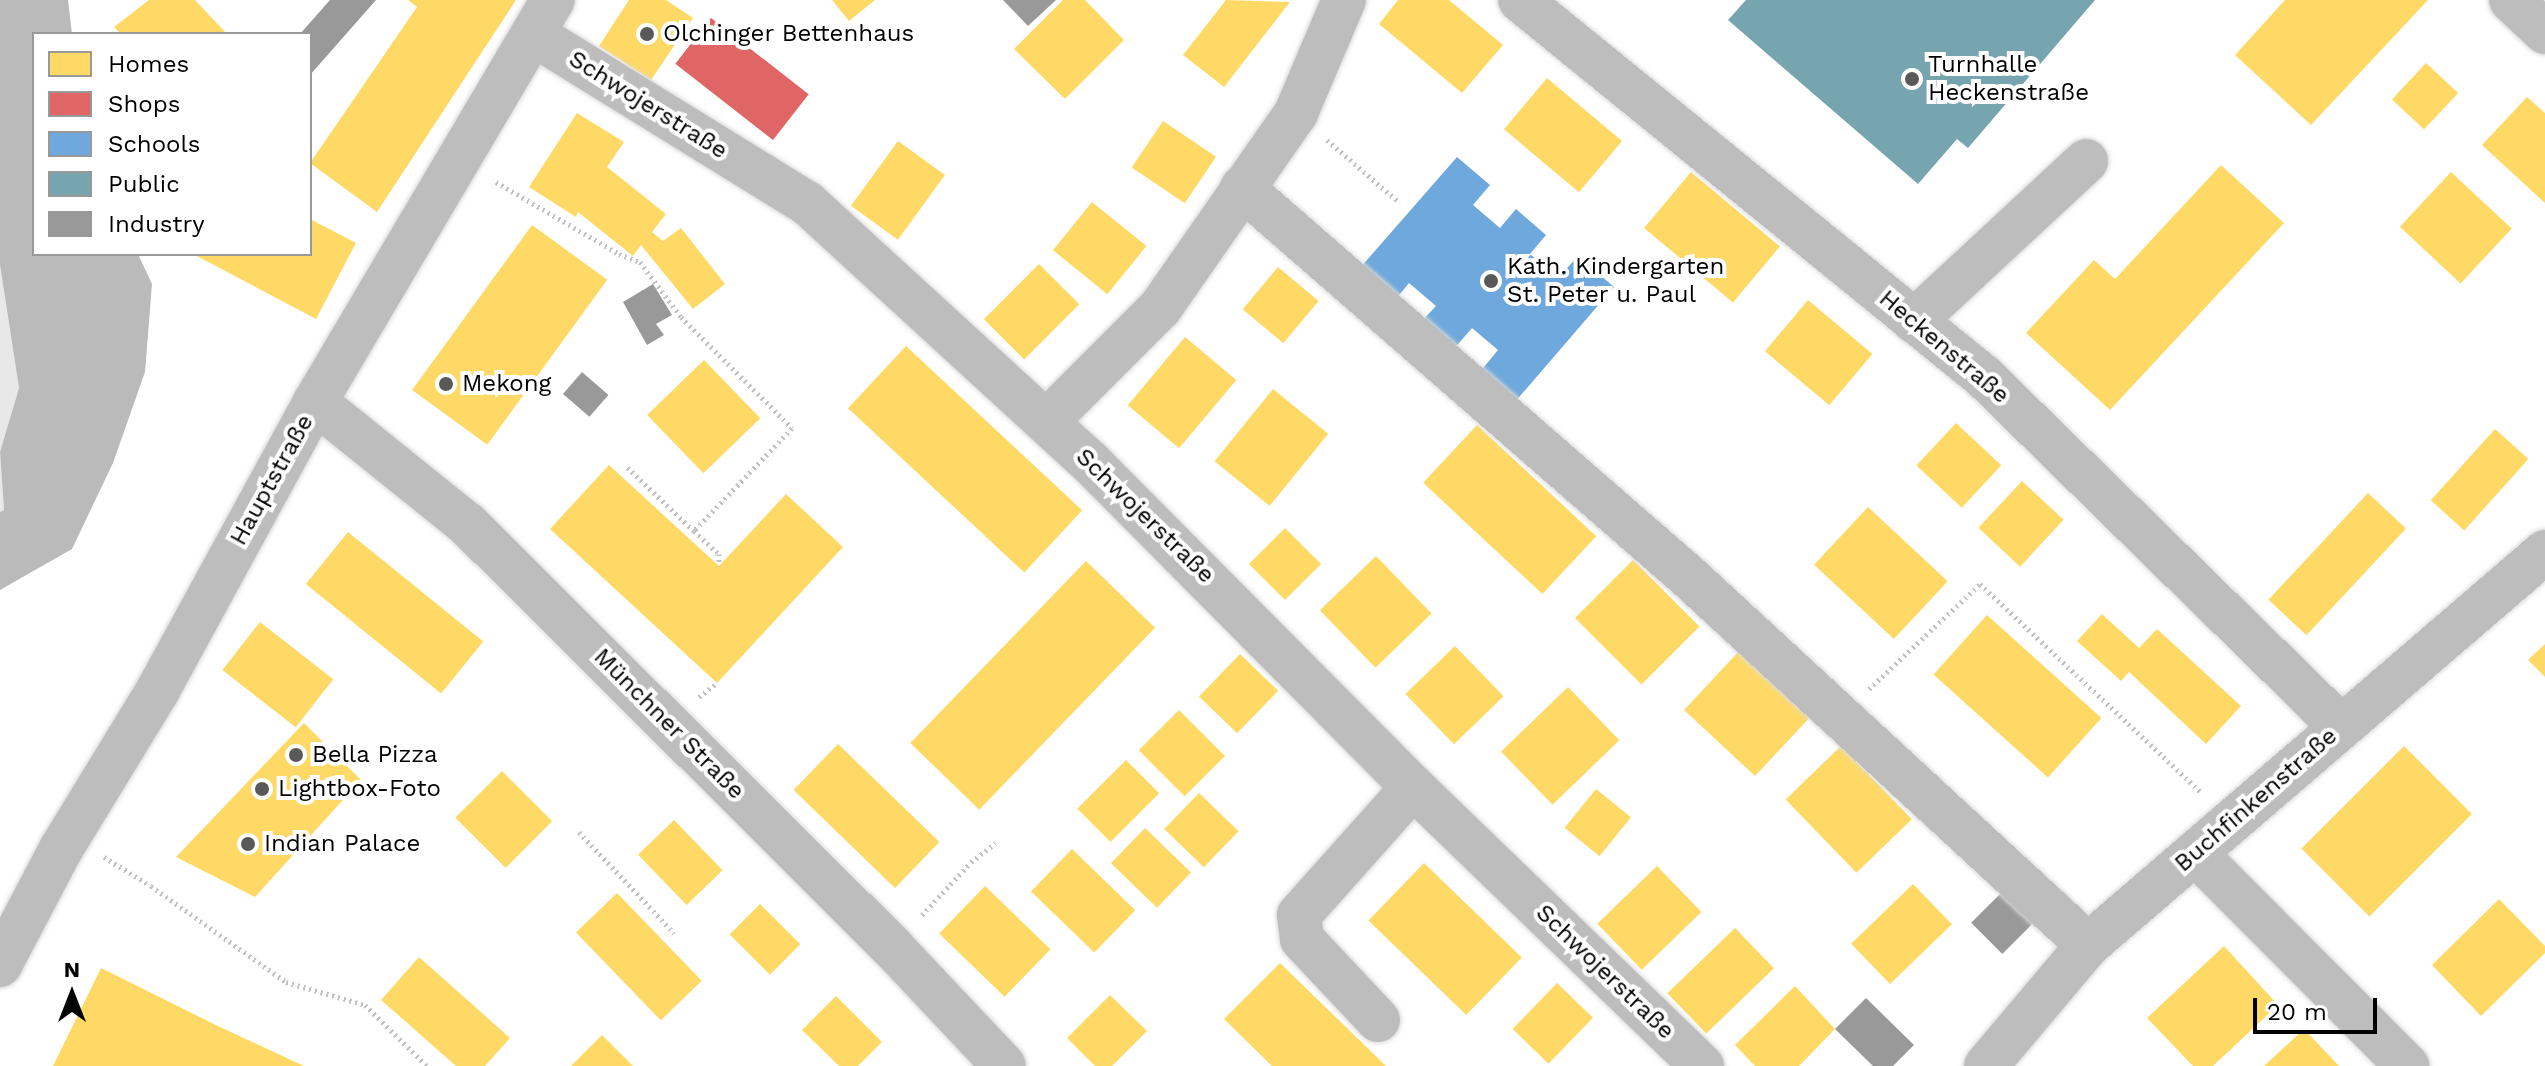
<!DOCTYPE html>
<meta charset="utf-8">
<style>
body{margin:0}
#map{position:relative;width:2545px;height:1066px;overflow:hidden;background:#fff;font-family:"Work Sans",sans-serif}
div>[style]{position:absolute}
.green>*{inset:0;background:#e8e8e8}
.water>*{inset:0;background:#bababa}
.homes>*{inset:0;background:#ffd966;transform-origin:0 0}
.shops>*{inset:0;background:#e06666;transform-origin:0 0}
.schools>*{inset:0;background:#6fa8dc}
.public>*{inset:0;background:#76a5af}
.industry>*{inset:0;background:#999;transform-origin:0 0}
.path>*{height:5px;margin-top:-2.5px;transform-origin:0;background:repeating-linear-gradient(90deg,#c2c2c2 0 2px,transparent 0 6px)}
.roads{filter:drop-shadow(0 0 2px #dbdbdb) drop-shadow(0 0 2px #dbdbdb)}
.minor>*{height:44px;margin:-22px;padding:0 22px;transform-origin:22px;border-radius:22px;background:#bdbdbd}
.major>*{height:44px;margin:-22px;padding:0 22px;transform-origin:22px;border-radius:22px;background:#bdbdbd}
.dots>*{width:22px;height:22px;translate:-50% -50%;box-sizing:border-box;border:4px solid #fff;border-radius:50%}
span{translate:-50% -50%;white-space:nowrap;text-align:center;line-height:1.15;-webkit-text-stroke:8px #fff;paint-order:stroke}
.poi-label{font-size:24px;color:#000}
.left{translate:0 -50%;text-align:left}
.street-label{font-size:24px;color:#000}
.legend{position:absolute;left:32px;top:32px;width:280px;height:224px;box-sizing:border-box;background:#fff;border:2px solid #999;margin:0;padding:10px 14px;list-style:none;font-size:24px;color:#000}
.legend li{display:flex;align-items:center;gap:16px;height:40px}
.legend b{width:40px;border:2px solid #999}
.north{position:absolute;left:32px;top:954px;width:80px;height:80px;-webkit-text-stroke:6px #fff;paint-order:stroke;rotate:0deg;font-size:22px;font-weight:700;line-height:32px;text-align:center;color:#000}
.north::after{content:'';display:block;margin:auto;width:28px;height:36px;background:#000;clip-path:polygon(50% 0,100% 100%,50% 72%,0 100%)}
.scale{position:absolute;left:2253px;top:998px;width:124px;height:36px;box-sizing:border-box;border:4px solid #000;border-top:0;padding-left:10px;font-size:24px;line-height:28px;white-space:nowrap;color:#000;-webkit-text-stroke:6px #fff;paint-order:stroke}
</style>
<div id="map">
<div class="green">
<i style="clip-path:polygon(0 265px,19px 388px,0 452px,4px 510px,0 512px)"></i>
</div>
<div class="water">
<i style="clip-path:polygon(0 0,68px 0,72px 34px,34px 34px,34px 254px,138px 254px,152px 284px,145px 372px,113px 463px,72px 549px,0 590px,0 512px,4px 510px,0 452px,19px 388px,0 265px)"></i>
</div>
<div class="homes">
<i style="clip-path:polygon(149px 0,195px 0,227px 34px,121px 34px,114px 27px)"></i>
<i style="clip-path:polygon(408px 0,516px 0,377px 212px,310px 163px,417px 7px)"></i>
<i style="clip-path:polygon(629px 0,666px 0,693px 18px,651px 80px,599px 46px)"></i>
<i style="clip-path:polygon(832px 0,875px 0,849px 21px)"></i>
<i style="clip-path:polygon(1063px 0,1085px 0,1124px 40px,1065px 99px,1014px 49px)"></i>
<i style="clip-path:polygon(1226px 0,1290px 2px,1224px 87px,1183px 55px)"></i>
<i style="clip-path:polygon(1398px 0,1449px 0,1503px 45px,1462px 93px,1379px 24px)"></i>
<i style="clip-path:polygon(2285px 0,2428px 0,2311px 125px,2235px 55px)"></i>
<i style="left:2426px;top:63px;width:44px;height:50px;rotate:43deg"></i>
<i style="left:1547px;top:78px;width:98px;height:67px;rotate:40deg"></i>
<i style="clip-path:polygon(2527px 97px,2545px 113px,2545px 203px,2482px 145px)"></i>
<i style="clip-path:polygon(577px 113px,624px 142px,607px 167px,666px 214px,652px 232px,663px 241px,681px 228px,725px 284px,693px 309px,641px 245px,633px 256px,578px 212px,576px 217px,529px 187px)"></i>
<i style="left:1163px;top:121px;width:64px;height:56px;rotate:34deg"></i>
<i style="left:898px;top:141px;width:58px;height:80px;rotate:36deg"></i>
<i style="clip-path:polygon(2221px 165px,2284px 223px,2110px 410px,2026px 333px,2094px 260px,2115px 279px)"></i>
<i style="left:1691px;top:172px;width:116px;height:73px;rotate:40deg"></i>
<i style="left:2451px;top:172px;width:83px;height:75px;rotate:43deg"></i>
<i style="left:1092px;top:202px;width:70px;height:62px;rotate:39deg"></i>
<i style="clip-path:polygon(310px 219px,356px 243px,316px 319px,193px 254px,310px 254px)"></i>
<i style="left:532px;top:225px;width:93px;height:204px;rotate:36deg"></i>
<i style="left:1039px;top:264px;width:57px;height:78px;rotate:45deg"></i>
<i style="left:1278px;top:267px;width:53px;height:55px;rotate:40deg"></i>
<i style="left:1808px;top:300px;width:84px;height:67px;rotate:40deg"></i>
<i style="left:1185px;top:337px;width:67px;height:89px;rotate:40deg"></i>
<i style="left:906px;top:346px;width:241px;height:85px;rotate:43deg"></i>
<i style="left:704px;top:360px;width:81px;height:79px;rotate:46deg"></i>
<i style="left:1273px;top:389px;width:71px;height:93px;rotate:39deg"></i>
<i style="left:1956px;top:423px;width:62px;height:58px;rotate:43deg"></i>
<i style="left:1477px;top:425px;width:163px;height:79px;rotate:43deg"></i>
<i style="left:2495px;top:429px;width:45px;height:96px;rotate:42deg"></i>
<i style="clip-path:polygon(609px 465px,719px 566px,786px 494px,843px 547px,717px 683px,550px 529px)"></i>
<i style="left:2022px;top:481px;width:57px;height:64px;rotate:43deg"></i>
<i style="left:2368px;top:493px;width:52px;height:146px;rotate:43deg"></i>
<i style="left:1868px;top:507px;width:109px;height:79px;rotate:43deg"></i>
<i style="left:1285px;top:528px;width:51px;height:51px;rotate:45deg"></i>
<i style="left:348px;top:532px;width:174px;height:67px;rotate:39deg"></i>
<i style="left:1376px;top:556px;width:80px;height:78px;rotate:46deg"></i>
<i style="left:1633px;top:560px;width:94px;height:82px;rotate:45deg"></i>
<i style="left:1086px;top:561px;width:96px;height:253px;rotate:44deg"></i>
<i style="clip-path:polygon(2102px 614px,2139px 648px,2157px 629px,2241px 706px,2206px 744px,2129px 672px,2121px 681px,2077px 641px)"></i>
<i style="left:1987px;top:615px;width:154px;height:80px;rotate:42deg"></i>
<i style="left:260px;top:622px;width:93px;height:61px;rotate:38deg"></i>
<i style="clip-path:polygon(2545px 644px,2545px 677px,2528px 660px)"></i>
<i style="left:1455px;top:646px;width:70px;height:69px;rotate:46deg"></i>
<i style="left:1740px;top:650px;width:97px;height:82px;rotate:43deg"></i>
<i style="left:1240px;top:654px;width:53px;height:59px;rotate:44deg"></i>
<i style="left:1568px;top:687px;width:74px;height:93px;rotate:46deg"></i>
<i style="left:1179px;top:710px;width:65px;height:57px;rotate:45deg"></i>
<i style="clip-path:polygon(304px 723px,361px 780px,255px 897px,176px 857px)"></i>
<i style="left:838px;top:744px;width:141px;height:64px;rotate:44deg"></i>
<i style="left:1841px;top:746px;width:102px;height:77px;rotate:46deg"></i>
<i style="left:2404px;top:746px;width:96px;height:145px;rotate:45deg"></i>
<i style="left:1126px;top:760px;width:47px;height:69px;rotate:45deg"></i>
<i style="left:502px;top:771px;width:71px;height:66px;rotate:45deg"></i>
<i style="left:1596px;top:789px;width:45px;height:50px;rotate:39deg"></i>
<i style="left:1199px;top:793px;width:55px;height:50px;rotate:44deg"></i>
<i style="left:674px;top:820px;width:70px;height:50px;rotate:46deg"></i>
<i style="left:1145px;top:828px;width:64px;height:49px;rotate:44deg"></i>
<i style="left:1072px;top:849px;width:88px;height:59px;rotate:44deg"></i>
<i style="left:1424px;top:863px;width:136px;height:80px;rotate:44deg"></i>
<i style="left:1657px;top:866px;width:64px;height:83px;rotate:46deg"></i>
<i style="left:1913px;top:884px;width:56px;height:86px;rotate:46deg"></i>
<i style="left:985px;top:886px;width:91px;height:66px;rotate:44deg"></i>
<i style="left:617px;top:893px;width:122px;height:57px;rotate:46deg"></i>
<i style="clip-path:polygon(2499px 899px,2545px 946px,2545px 953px,2481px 1016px,2432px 965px)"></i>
<i style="left:760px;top:904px;width:57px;height:43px;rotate:45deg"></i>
<i style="left:1735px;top:928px;width:56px;height:94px;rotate:46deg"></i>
<i style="clip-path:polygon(2224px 946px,2278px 1005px,2213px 1066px,2193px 1066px,2147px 1018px)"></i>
<i style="clip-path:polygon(419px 957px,510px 1038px,485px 1066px,456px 1066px,381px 1000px)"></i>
<i style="clip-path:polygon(1280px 963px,1386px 1066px,1272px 1066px,1224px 1019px)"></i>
<i style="clip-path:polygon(101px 968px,220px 1027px,304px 1066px,53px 1066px)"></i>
<i style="left:1557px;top:983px;width:50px;height:64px;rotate:44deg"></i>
<i style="clip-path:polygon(1795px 986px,1835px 1029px,1799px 1066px,1755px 1066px,1735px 1045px)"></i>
<i style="clip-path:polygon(1110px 995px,1147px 1031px,1112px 1066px,1095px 1066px,1067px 1038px)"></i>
<i style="clip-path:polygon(836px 996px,882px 1042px,858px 1066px,839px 1066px,802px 1030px)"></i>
<i style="clip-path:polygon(2304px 1029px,2339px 1066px,2264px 1066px)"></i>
<i style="clip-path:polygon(602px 1035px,633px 1066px,571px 1066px)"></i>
</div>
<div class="shops">
<i style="left:711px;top:18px;width:124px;height:58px;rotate:38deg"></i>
</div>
<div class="schools">
<i style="clip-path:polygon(1457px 157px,1490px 185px,1473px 205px,1500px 228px,1516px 209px,1546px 235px,1530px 254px,1558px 278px,1578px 256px,1614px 287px,1514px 403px,1479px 373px,1498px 350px,1472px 328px,1453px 350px,1421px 322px,1436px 306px,1409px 283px,1396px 299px,1360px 268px)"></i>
</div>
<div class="public">
<i style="clip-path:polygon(1746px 0,2095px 0,1968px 148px,1957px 139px,1918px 184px,1728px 20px)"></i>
</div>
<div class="industry">
<i style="clip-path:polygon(330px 0,376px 0,310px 75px,310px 34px,300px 34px)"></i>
<i style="clip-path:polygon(1003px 0,1056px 0,1028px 26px)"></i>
<i style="clip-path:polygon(653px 284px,672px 315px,656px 324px,664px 335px,647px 345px,623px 302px)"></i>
<i style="left:582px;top:372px;width:35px;height:29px;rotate:41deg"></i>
<i style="left:2003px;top:891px;width:44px;height:45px;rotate:45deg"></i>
<i style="clip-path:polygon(1866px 998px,1914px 1045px,1893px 1066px,1873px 1066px,1835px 1029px)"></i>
</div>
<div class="path">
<i style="left:1327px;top:140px;width:96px;rotate:40.8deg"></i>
<i style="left:496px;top:182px;width:143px;rotate:30.3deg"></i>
<i style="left:619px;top:254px;width:22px;rotate:21deg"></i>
<i style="left:640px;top:262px;width:69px;rotate:53.3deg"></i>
<i style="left:681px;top:317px;width:157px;rotate:45deg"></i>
<i style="left:792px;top:428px;width:142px;rotate:133.6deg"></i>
<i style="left:694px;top:531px;width:95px;rotate:-136.3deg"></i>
<i style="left:694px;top:531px;width:34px;rotate:43deg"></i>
<i style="left:719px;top:554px;width:12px;rotate:90deg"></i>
<i style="left:1869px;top:689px;width:153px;rotate:-43.4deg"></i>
<i style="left:1980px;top:584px;width:305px;rotate:43.3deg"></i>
<i style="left:699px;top:697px;width:23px;rotate:-38deg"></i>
<i style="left:579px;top:832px;width:139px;rotate:46.8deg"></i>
<i style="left:104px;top:857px;width:55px;rotate:31.7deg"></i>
<i style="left:151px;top:886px;width:166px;rotate:35.4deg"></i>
<i style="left:286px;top:982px;width:82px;rotate:16.2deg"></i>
<i style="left:365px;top:1005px;width:87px;rotate:44.5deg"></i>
<i style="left:922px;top:915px;width:72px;rotate:-47.2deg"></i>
<i style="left:971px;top:862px;width:31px;rotate:-38deg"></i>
</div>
<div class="roads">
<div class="minor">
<i style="left:1520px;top:0;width:598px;rotate:39.09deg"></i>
<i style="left:1984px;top:377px;width:499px;rotate:44.4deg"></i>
<i style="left:2511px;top:0;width:47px;rotate:43.3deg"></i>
<i style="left:533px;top:34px;width:322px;rotate:31.7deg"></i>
<i style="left:807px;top:203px;width:384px;rotate:42.5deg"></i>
<i style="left:1090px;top:462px;width:458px;rotate:45.2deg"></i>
<i style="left:1413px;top:787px;width:402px;rotate:44deg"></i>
<i style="left:1242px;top:188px;width:594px;rotate:41.04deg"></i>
<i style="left:1690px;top:578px;width:541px;rotate:42.68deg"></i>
<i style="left:1914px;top:321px;width:235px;rotate:-42.9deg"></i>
<i style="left:315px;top:402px;width:467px;rotate:-59.4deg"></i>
<i style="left:1047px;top:421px;width:160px;rotate:-45deg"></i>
<i style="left:1160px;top:308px;width:238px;rotate:-55.1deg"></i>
<i style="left:1296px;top:113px;width:123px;rotate:-67deg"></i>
<i style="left:2195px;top:853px;width:301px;rotate:45.1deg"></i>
<i style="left:1378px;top:1020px;width:111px;rotate:-133.2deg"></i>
<i style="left:1302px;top:939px;width:24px;rotate:-97deg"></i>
<i style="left:1299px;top:915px;width:171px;rotate:-48.3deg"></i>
<i style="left:1986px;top:1066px;width:158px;rotate:-49.9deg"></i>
<i style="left:2088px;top:945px;width:603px;rotate:-40.69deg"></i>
</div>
<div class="major">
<i style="left:0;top:965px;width:131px;rotate:-62.3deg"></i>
<i style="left:61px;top:849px;width:186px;rotate:-58.6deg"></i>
<i style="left:158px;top:690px;width:328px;rotate:-61.4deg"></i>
<i style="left:315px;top:402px;width:195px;rotate:38.8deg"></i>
<i style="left:467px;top:524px;width:600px;rotate:44.86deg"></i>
<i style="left:892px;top:947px;width:163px;rotate:46.7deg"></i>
</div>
</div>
<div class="dots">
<i style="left:647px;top:34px;background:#595959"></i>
<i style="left:1912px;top:79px;background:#595959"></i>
<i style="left:1491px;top:281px;background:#595959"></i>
<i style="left:446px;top:384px;background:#595959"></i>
<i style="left:296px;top:755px;background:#595959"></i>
<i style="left:262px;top:789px;background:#595959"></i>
<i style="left:248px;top:844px;background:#595959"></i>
</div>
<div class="poi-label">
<span class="left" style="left:663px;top:34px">Olchinger Bettenhaus</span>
<span class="left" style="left:1928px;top:79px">Turnhalle<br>Heckenstraße</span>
<span class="left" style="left:1507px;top:281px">Kath. Kindergarten<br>St. Peter u. Paul</span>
<span class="left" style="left:462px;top:384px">Mekong</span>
<span class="left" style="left:312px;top:755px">Bella Pizza</span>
<span class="left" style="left:278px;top:789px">Lightbox-Foto</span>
<span class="left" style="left:264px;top:844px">Indian Palace</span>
</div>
<div class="street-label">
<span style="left:648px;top:105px;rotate:32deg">Schwojerstraße</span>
<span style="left:1944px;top:347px;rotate:40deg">Heckenstraße</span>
<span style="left:272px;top:480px;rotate:-61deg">Hauptstraße</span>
<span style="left:1145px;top:516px;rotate:44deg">Schwojerstraße</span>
<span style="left:669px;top:724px;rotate:45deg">Münchner Straße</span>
<span style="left:2256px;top:800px;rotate:-41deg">Buchfinkenstraße</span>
<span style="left:1605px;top:972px;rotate:44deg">Schwojerstraße</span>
</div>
<ul class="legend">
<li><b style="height:22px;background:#ffd966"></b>Homes</li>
<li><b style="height:22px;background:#e06666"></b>Shops</li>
<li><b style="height:22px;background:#6fa8dc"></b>Schools</li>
<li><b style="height:22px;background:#76a5af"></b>Public</li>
<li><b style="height:22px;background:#999"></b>Industry</li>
</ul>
<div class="north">N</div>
<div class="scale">20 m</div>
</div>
